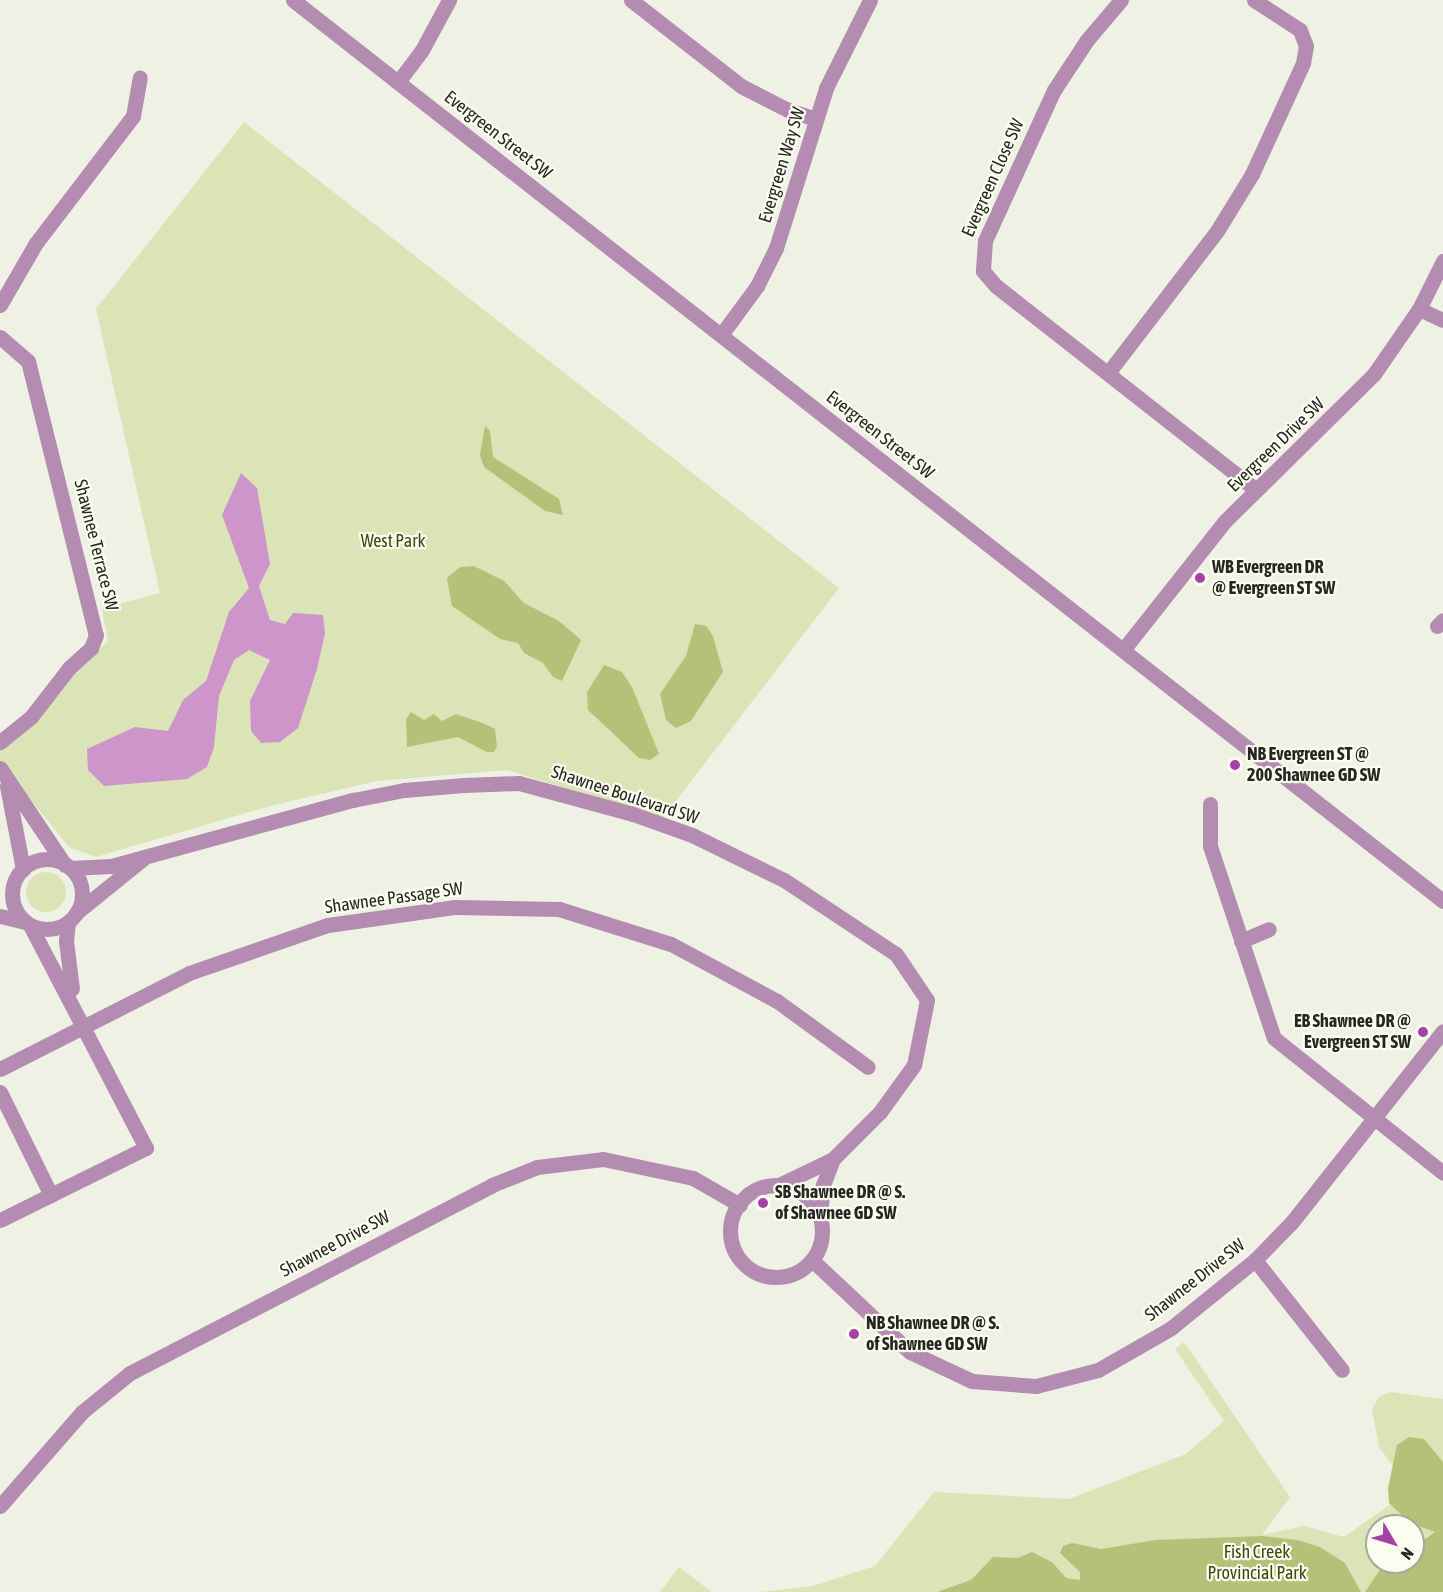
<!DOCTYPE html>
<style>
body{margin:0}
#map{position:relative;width:1443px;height:1592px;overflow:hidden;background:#eef1e3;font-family:"Asap Condensed",sans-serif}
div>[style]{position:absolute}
.green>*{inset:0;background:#dbe4b7}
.round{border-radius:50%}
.forest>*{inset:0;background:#b5c178}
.water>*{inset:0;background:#cd95ca}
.minor>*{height:15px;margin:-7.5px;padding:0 7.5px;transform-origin:7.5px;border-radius:7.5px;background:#b48cb2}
.minor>.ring{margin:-7.5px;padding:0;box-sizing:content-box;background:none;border:15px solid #b48cb2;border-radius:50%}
.dots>*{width:16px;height:16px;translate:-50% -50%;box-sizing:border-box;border:3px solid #fbfef0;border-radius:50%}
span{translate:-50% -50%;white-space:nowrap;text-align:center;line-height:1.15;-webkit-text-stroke:4.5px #fbfef0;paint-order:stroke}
.street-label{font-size:18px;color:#262722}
.park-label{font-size:18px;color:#3f4710}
.poi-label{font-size:18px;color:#262722;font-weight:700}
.left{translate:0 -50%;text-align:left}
.right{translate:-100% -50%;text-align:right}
.north{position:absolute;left:1365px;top:1514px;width:60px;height:60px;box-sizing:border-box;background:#fbfef0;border:2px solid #a6a89e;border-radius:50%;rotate:128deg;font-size:16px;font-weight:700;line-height:24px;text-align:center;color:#262722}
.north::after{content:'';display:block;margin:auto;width:21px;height:27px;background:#a741a5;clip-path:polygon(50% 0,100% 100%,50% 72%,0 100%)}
</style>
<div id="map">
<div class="green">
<i style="clip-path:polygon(244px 122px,839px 588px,663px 818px,507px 770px,377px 781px,270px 806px,96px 857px,69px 847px,0 762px,0 744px,108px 641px,102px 609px,160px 593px,96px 309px)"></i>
<i class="round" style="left:26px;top:872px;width:40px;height:40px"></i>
<i style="clip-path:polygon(evenodd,1184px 1342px,1290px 1497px,1262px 1535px,1304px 1526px,1344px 1537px,1411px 1490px,1379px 1447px,1372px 1409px,1379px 1397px,1391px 1392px,1443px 1399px,1443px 1592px,760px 1592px,813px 1586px,875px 1566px,934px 1492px,1069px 1499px,1186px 1454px,1224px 1421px,1175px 1349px,1184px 1342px,1377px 1526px,1413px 1526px,1413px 1562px,1377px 1562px,1377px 1526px)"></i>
<i style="clip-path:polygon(679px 1567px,712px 1592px,660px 1592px)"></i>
</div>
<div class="forest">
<i style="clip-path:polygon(485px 426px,490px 431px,493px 457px,559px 499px,563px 515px,545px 511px,484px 467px,480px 455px)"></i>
<i style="clip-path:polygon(474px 566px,504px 581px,524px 603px,559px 621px,581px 640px,562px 681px,553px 677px,543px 663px,524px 653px,518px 643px,500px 639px,452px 606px,447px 578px,460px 567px)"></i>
<i style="clip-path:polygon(695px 624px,706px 626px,713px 636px,723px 672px,691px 721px,676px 728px,666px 720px,660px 694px,686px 656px)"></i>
<i style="clip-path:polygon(604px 665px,622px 672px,632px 687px,659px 754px,650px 760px,639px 758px,588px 710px,587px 692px)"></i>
<i style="clip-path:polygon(411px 712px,424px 720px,434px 714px,442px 721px,456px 714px,485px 724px,495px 729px,497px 746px,494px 752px,487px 752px,458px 737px,407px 747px,406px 719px)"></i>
<i style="clip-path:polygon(1409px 1437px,1424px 1439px,1443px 1462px,1443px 1592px,1365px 1592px,1379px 1571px,1390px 1562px,1413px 1562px,1413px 1548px,1435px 1532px,1410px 1523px,1389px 1503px,1388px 1488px,1397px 1445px)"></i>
<i style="clip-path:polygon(1262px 1536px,1298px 1540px,1320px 1547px,1345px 1563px,1361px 1592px,937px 1592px,971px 1580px,993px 1557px,1018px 1558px,1032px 1552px,1052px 1562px,1066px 1578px,1080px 1580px,1080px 1572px,1060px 1553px,1063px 1546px,1072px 1543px,1101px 1549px,1156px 1540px)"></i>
</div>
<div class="water">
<i style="clip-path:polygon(241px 473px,257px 488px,270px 564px,259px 586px,270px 620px,285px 624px,293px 613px,323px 615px,325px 633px,317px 669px,298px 728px,280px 742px,261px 743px,251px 731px,250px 701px,270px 660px,249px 650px,234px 660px,219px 696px,214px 747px,207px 767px,187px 779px,104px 786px,88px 770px,87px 749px,135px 727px,168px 731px,183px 700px,206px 681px,229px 612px,249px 588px,222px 515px)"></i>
</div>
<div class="minor">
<i style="left:293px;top:0;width:1461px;rotate:38.08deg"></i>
<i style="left:631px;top:0;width:140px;rotate:38deg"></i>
<i style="left:741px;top:86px;width:53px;rotate:27.1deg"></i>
<i style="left:788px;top:110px;width:29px;rotate:18deg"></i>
<i style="left:1121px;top:0;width:52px;rotate:130.4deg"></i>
<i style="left:1087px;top:40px;width:60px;rotate:123.4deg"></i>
<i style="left:1054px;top:90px;width:166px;rotate:114.6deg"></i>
<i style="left:985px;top:241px;width:30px;rotate:94deg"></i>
<i style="left:983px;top:271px;width:20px;rotate:49deg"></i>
<i style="left:996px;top:286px;width:330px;rotate:38.1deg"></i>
<i style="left:398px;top:82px;width:40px;rotate:-53deg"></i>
<i style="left:422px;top:50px;width:57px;rotate:-61.6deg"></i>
<i style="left:0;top:305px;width:72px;rotate:-59.9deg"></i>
<i style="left:36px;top:243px;width:160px;rotate:-52.6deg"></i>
<i style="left:133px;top:116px;width:39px;rotate:-80deg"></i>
<i style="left:1419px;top:309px;width:26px;rotate:25deg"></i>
<i style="left:721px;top:335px;width:61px;rotate:-53.7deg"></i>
<i style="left:757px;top:286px;width:42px;rotate:-63.4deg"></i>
<i style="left:776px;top:248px;width:168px;rotate:-72.6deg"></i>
<i style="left:826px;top:88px;width:98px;rotate:-63.4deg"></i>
<i style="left:0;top:337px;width:37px;rotate:41deg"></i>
<i style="left:28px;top:361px;width:282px;rotate:76.1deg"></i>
<i style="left:96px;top:635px;width:14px;rotate:111deg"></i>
<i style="left:91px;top:648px;width:30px;rotate:138deg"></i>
<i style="left:69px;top:668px;width:62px;rotate:127.8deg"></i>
<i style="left:31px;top:717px;width:40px;rotate:141deg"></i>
<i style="left:1108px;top:373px;width:179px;rotate:-52.5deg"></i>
<i style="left:1217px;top:231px;width:67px;rotate:-58.4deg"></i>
<i style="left:1252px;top:174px;width:122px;rotate:-65.3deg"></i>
<i style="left:1303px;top:63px;width:17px;rotate:-80deg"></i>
<i style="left:1306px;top:46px;width:17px;rotate:-111deg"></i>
<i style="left:1300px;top:30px;width:55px;rotate:-146.9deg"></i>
<i style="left:1437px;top:626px;width:8px;rotate:-45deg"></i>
<i style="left:1123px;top:650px;width:164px;rotate:-51.7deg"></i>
<i style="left:1225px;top:521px;width:209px;rotate:-44.6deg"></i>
<i style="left:1374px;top:374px;width:79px;rotate:-55.3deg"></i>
<i style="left:1419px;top:309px;width:54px;rotate:-63.4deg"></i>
<i style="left:0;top:768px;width:117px;rotate:56.2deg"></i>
<i style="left:7px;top:786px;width:85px;rotate:79.1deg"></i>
<i style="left:1210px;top:804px;width:42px;rotate:90deg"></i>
<i style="left:1210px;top:846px;width:202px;rotate:71.6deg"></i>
<i style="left:1274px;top:1038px;width:216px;rotate:38.6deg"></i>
<i class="ring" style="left:12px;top:859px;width:55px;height:55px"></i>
<i style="left:70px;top:868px;width:41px;rotate:-2.8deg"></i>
<i style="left:111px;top:866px;width:251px;rotate:-15.3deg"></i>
<i style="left:353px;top:800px;width:52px;rotate:-11.1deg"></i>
<i style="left:404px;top:790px;width:60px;rotate:-4.8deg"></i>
<i style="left:464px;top:785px;width:55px;rotate:-2.1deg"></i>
<i style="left:519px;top:783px;width:118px;rotate:15.2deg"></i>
<i style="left:633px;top:814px;width:63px;rotate:19.6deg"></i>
<i style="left:692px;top:835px;width:102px;rotate:26.1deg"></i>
<i style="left:784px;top:880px;width:134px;rotate:33.5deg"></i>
<i style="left:896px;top:954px;width:55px;rotate:56deg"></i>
<i style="left:927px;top:1000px;width:66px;rotate:101.3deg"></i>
<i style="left:914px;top:1065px;width:58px;rotate:125.9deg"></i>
<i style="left:880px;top:1112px;width:66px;rotate:135deg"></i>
<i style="left:833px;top:1159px;width:60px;rotate:154.3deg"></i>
<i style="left:76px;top:913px;width:87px;rotate:-39deg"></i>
<i style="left:0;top:916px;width:26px;rotate:13deg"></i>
<i style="left:68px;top:922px;width:19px;rotate:96deg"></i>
<i style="left:66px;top:941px;width:48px;rotate:82.9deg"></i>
<i style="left:1241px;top:941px;width:30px;rotate:-23deg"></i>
<i style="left:0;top:1069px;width:212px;rotate:-26.9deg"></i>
<i style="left:189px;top:973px;width:147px;rotate:-19.1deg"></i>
<i style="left:328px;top:925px;width:127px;rotate:-8.1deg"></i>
<i style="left:454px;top:907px;width:105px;rotate:1.1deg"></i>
<i style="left:559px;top:909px;width:117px;rotate:17.4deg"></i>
<i style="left:671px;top:944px;width:120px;rotate:28.3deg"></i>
<i style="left:777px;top:1001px;width:112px;rotate:36deg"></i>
<i style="left:0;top:1092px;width:115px;rotate:63.7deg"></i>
<i class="ring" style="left:730px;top:1185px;width:77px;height:77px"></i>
<i style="left:820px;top:1217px;width:32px;rotate:-85deg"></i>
<i style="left:823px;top:1185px;width:28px;rotate:-69deg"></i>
<i style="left:0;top:1220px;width:163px;rotate:-26.3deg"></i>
<i style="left:146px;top:1148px;width:251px;rotate:-117.5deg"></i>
<i style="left:812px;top:1260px;width:134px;rotate:43.2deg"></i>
<i style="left:910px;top:1352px;width:68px;rotate:25.1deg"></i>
<i style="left:972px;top:1381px;width:64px;rotate:4.5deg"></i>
<i style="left:1036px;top:1386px;width:64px;rotate:-14.5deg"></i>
<i style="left:1098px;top:1370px;width:84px;rotate:-29.9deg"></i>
<i style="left:1171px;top:1328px;width:108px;rotate:-39deg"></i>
<i style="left:1255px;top:1260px;width:53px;rotate:-45.8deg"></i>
<i style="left:1292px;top:1222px;width:243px;rotate:-51.7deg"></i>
<i style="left:1255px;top:1260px;width:140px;rotate:51.7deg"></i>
<i style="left:0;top:1506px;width:125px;rotate:-48.9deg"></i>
<i style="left:82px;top:1412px;width:62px;rotate:-39.1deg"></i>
<i style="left:130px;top:1373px;width:408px;rotate:-27.4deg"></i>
<i style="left:492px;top:1185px;width:48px;rotate:-21.8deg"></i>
<i style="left:537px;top:1167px;width:66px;rotate:-6.9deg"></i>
<i style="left:603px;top:1159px;width:92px;rotate:11.9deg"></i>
<i style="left:693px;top:1178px;width:54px;rotate:29.9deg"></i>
</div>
<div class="dots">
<i style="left:1200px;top:578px;background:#a741a5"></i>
<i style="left:1235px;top:765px;background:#a741a5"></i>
<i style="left:1423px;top:1032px;background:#a741a5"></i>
<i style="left:763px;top:1203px;background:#a741a5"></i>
<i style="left:854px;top:1334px;background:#a741a5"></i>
</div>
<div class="street-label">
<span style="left:498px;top:135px;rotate:38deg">Evergreen Street SW</span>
<span style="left:782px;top:165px;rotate:-73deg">Evergreen Way SW</span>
<span style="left:993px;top:178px;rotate:-66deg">Evergreen Close SW</span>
<span style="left:880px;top:435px;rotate:38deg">Evergreen Street SW</span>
<span style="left:1276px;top:445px;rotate:-44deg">Evergreen Drive SW</span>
<span style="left:96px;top:545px;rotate:76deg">Shawnee Terrace SW</span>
<span style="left:625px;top:795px;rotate:18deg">Shawnee Boulevard SW</span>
<span style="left:394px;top:898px;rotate:-8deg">Shawnee Passage SW</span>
<span style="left:335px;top:1244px;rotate:-28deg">Shawnee Drive SW</span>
<span style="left:1195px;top:1280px;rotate:-38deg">Shawnee Drive SW</span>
</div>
<div class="park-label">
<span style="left:393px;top:541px">West Park</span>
<span style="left:1257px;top:1563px">Fish Creek<br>Provincial Park</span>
</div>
<div class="poi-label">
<span class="left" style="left:1212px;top:578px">WB Evergreen DR<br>@ Evergreen ST SW</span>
<span class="left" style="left:1247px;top:765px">NB Evergreen ST @<br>200 Shawnee GD SW</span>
<span class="right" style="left:1411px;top:1032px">EB Shawnee DR @<br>Evergreen ST SW</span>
<span class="left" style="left:775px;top:1203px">SB Shawnee DR @ S.<br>of Shawnee GD SW</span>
<span class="left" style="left:866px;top:1334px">NB Shawnee DR @ S.<br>of Shawnee GD SW</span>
</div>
<div class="north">N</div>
</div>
